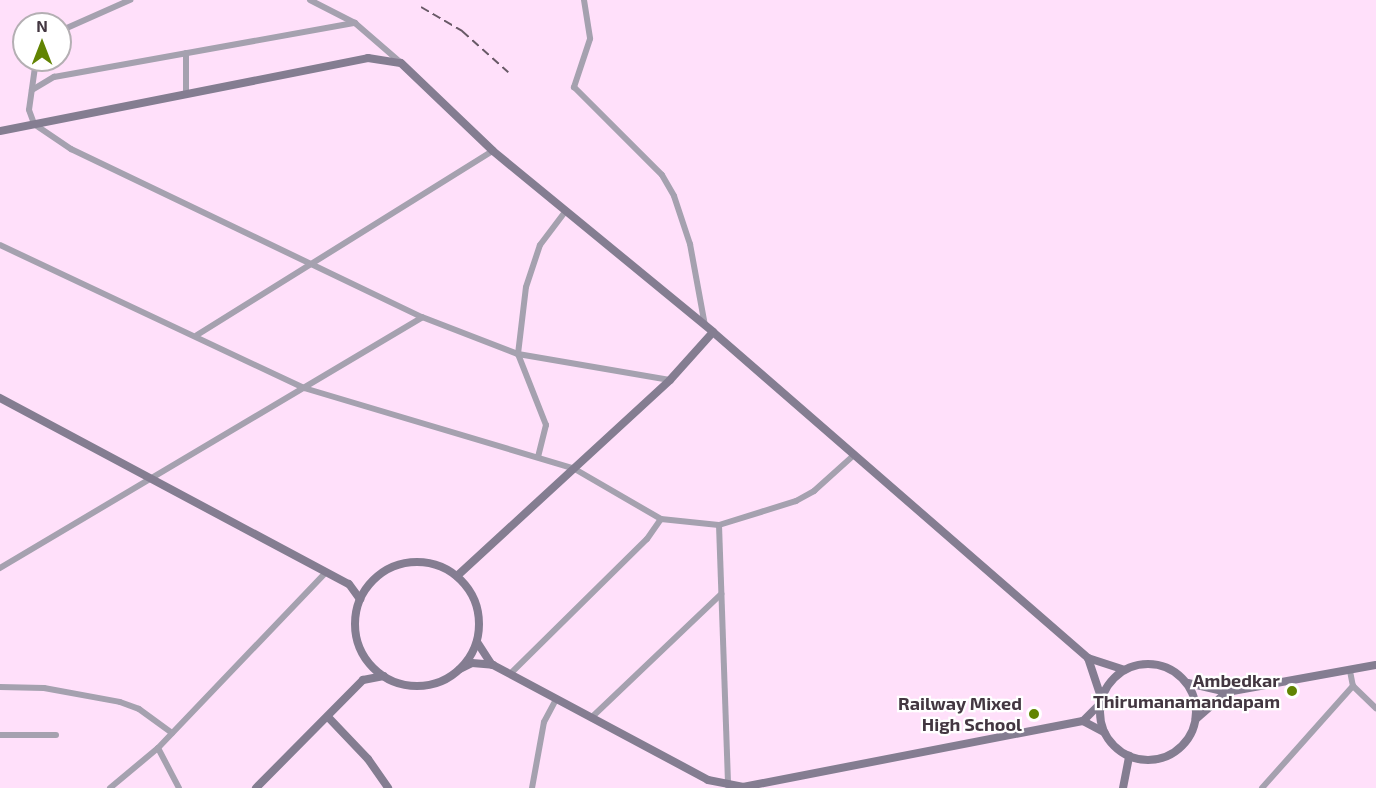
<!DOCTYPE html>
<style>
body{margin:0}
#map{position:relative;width:1376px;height:788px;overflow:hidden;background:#ffe0fa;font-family:"Exo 2",sans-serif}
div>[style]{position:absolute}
.street>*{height:6px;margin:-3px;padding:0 3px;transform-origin:3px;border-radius:3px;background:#a5a1af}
.secondary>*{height:8px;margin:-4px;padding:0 4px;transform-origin:4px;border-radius:4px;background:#847d91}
.secondary>.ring{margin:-4px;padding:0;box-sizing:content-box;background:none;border:8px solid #847d91;border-radius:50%}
.rail>*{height:2px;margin-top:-1px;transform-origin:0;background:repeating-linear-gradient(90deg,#685966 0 9px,transparent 0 13.5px)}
.dots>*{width:16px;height:16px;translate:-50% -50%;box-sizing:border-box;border:3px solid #fff;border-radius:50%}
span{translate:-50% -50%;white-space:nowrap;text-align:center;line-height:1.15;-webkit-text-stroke:4.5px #fff;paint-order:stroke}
.poi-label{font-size:18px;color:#433741;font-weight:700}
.right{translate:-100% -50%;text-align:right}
.north{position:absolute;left:12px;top:12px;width:60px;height:60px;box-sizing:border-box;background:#fff;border:2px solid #b4afb3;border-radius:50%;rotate:0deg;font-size:16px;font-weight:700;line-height:24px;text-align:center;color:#433741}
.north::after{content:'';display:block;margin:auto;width:21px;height:27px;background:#618402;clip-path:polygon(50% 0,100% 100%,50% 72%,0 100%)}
</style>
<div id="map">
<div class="street">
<i style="left:310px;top:0;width:51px;rotate:27.1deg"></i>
<i style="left:355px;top:23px;width:60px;rotate:40.9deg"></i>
<i style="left:584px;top:0;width:39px;rotate:81deg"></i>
<i style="left:590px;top:39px;width:51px;rotate:108.4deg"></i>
<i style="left:574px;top:87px;width:124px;rotate:45deg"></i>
<i style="left:662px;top:175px;width:24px;rotate:60deg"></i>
<i style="left:674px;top:196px;width:51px;rotate:71.6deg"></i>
<i style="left:690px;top:244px;width:83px;rotate:79.6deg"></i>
<i style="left:60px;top:31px;width:77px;rotate:-23.9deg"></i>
<i style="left:186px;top:53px;width:41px;rotate:90deg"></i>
<i style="left:36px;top:60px;width:50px;rotate:98deg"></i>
<i style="left:29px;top:110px;width:15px;rotate:70deg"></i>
<i style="left:34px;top:124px;width:45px;rotate:34deg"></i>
<i style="left:71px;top:149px;width:389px;rotate:25.6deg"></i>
<i style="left:422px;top:317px;width:103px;rotate:21.1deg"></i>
<i style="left:518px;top:354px;width:154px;rotate:9.7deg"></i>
<i style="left:32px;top:90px;width:26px;rotate:-31deg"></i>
<i style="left:54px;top:77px;width:306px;rotate:-10.2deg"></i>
<i style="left:0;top:245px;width:336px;rotate:25.2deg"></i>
<i style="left:304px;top:388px;width:281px;rotate:16.6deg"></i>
<i style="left:573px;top:468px;width:102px;rotate:30.1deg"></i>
<i style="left:661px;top:519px;width:58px;rotate:5.9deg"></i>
<i style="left:719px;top:525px;width:81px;rotate:-17.3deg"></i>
<i style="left:796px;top:501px;width:21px;rotate:-29deg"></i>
<i style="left:814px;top:491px;width:54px;rotate:-42deg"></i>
<i style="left:197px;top:335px;width:349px;rotate:-31.9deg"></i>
<i style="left:538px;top:457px;width:33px;rotate:-76deg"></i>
<i style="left:546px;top:425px;width:76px;rotate:-111.5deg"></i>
<i style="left:518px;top:354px;width:67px;rotate:-83.2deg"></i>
<i style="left:526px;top:287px;width:44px;rotate:-71.6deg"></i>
<i style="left:540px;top:245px;width:41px;rotate:-52.9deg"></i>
<i style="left:719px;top:525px;width:261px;rotate:88deg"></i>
<i style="left:0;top:568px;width:491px;rotate:-30.7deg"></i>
<i style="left:1350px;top:671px;width:15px;rotate:79deg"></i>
<i style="left:510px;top:674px;width:192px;rotate:-44.6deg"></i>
<i style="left:647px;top:539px;width:24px;rotate:-55deg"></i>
<i style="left:0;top:687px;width:44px;rotate:1.3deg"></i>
<i style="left:44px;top:688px;width:77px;rotate:10.4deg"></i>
<i style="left:120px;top:702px;width:20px;rotate:20deg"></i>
<i style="left:139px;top:709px;width:41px;rotate:36deg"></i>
<i style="left:591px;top:718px;width:180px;rotate:-43.6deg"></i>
<i style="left:0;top:735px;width:56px"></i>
<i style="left:158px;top:748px;width:45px;rotate:62.3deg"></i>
<i style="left:110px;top:788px;width:62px;rotate:-39.8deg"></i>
<i style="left:158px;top:748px;width:243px;rotate:-46.3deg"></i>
<i style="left:532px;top:788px;width:67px;rotate:-79.7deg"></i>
<i style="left:544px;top:722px;width:26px;rotate:-62deg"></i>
<i style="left:1262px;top:788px;width:137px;rotate:-48.3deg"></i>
<i style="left:1353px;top:686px;width:32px;rotate:44deg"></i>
</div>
<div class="secondary">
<i style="left:0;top:131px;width:375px;rotate:-11.2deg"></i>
<i style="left:368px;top:58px;width:33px;rotate:9deg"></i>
<i style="left:401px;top:63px;width:127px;rotate:43.7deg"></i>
<i style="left:493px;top:151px;width:285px;rotate:39.4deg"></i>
<i style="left:713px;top:332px;width:497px;rotate:41deg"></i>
<i style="left:1088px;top:658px;width:38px;rotate:18deg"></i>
<i style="left:0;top:398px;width:395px;rotate:28.1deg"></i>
<i style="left:349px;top:584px;width:19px;rotate:54deg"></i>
<i class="ring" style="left:355px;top:562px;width:116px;height:116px"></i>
<i style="left:457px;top:576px;width:289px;rotate:-42.6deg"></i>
<i style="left:670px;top:380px;width:64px;rotate:-48.1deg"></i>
<i style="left:477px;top:642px;width:27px;rotate:57deg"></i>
<i style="left:1088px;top:658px;width:41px;rotate:71.6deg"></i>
<i class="ring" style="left:1100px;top:664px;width:88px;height:88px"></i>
<i style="left:460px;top:669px;width:13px;rotate:-27deg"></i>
<i style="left:472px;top:663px;width:21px;rotate:5deg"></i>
<i style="left:493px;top:665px;width:244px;rotate:28.1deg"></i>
<i style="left:708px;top:780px;width:36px;rotate:11deg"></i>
<i style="left:743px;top:787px;width:346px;rotate:-11deg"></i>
<i style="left:1083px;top:721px;width:24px;rotate:-45deg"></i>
<i style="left:1188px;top:683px;width:40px;rotate:13deg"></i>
<i style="left:1227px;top:692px;width:151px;rotate:-10.3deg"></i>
<i style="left:328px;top:717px;width:58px;rotate:46.4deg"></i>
<i style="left:368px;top:759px;width:35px;rotate:55deg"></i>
<i style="left:1196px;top:719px;width:41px;rotate:-41.1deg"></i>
<i style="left:1083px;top:721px;width:24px;rotate:28deg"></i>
<i style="left:256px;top:788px;width:152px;rotate:-45.3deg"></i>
<i style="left:363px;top:680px;width:21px;rotate:-11deg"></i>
<i style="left:1123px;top:788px;width:33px;rotate:-79deg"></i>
</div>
<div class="rail">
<i style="left:421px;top:7px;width:48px;rotate:30.3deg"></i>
<i style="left:462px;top:31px;width:62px;rotate:41.7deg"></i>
</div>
<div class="dots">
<i style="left:1292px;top:691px;background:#618402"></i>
<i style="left:1034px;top:714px;background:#618402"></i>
</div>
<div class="poi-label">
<span class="right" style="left:1280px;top:691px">Ambedkar<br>Thirumanamandapam</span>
<span class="right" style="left:1022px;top:714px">Railway Mixed<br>High School</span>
</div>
<div class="north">N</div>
</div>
